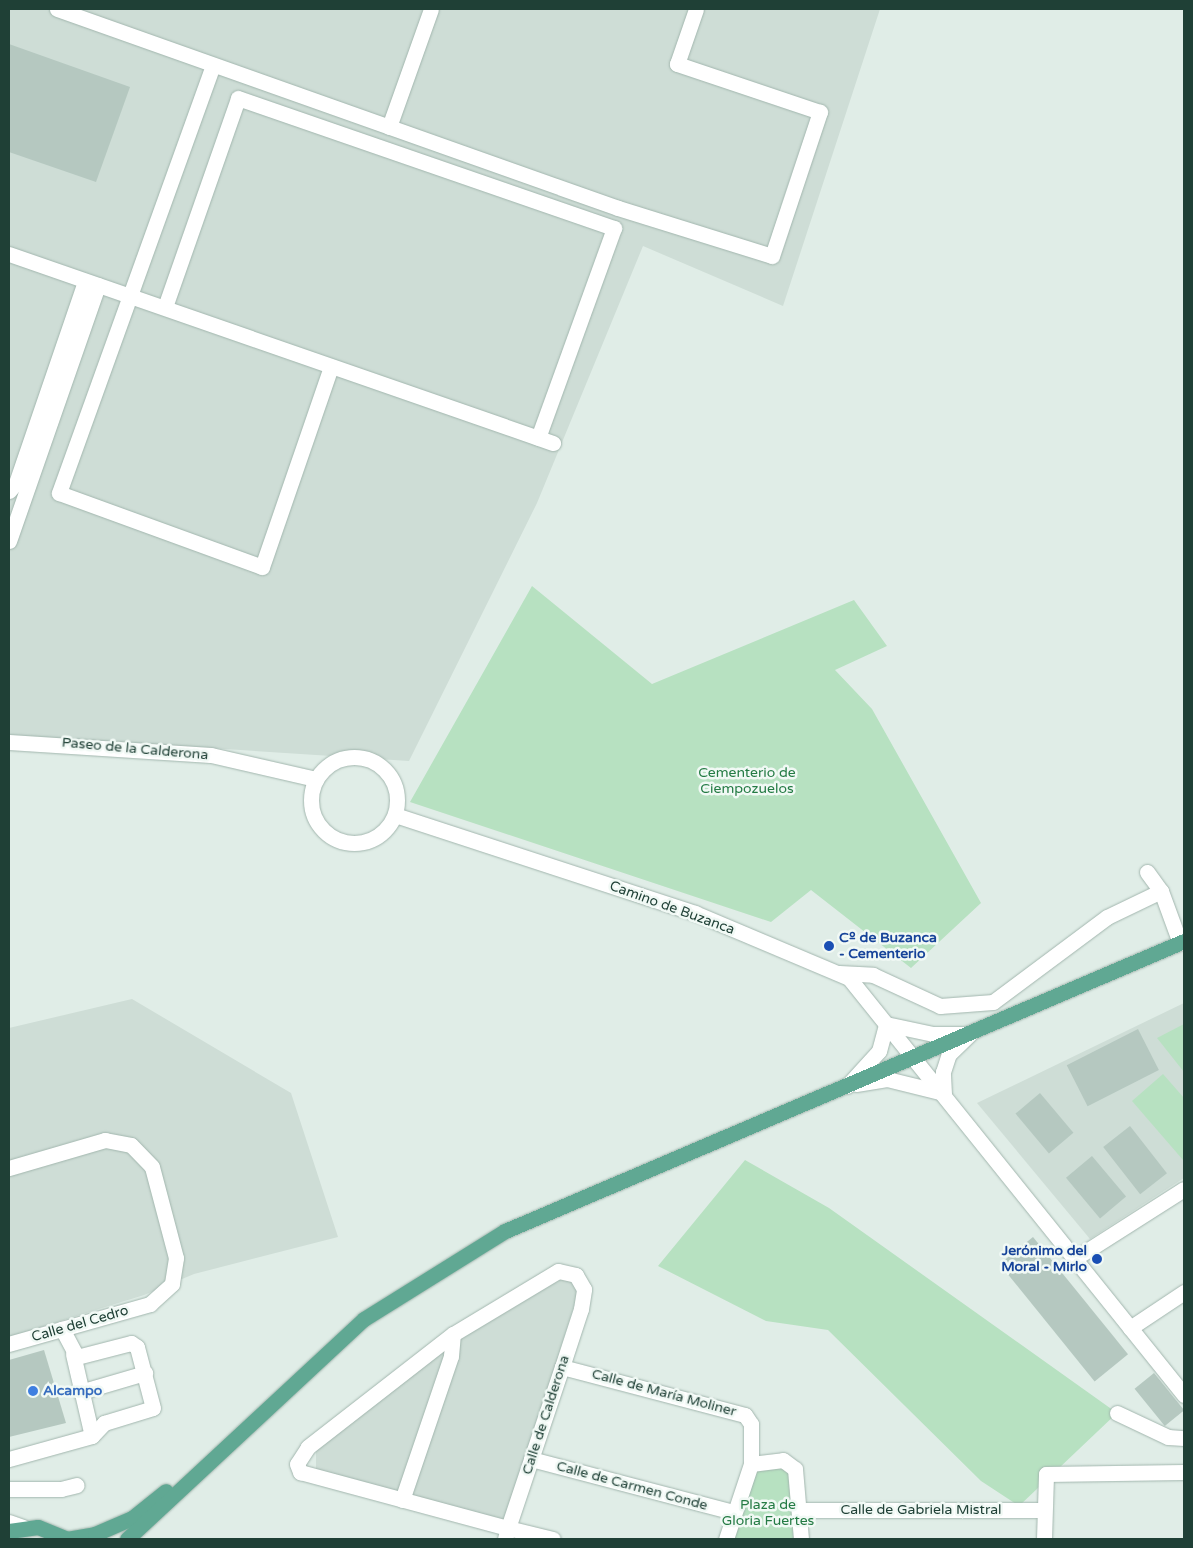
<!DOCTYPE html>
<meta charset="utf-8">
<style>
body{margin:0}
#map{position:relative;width:1193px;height:1548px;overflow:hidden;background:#e0ede7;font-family:"Varela Round",sans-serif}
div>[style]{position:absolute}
.built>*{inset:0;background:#ceddd6}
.green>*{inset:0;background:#b7e1c1}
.building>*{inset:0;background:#b5c8c0;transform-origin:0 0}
.roads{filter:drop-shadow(0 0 1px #a2b6ae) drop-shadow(0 0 1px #a2b6ae)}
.minor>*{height:15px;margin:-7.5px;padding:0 7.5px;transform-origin:7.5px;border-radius:7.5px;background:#fff}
.minor>.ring{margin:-7.5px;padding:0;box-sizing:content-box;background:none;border:15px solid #fff;border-radius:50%}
.major>*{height:15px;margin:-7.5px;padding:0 7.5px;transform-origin:7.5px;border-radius:7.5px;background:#60a893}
.dots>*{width:14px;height:14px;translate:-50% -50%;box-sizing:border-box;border:2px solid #f1f9f5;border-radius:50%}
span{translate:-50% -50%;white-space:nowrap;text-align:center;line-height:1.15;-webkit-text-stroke:5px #f1f9f5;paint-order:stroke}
.street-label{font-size:14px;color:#1f4036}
.park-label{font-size:14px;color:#247b44}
.transit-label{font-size:14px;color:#164399;font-weight:700}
.left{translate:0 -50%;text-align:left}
.right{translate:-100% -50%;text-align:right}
.shop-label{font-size:14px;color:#366cbe;font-weight:700}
.frame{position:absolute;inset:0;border:10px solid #1f4036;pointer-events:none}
</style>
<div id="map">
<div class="built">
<i style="clip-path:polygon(9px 9px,880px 9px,783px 306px,643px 246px,537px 503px,409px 761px,9px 735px)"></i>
<i style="clip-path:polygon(132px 999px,291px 1093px,338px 1237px,194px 1274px,144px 1295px,9px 1337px,9px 1028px)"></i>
<i style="clip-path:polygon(1184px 1003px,1184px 1178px,1090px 1239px,977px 1103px)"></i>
<i style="clip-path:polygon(570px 1278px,579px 1290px,507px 1520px,316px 1472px,316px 1444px,425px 1358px,540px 1283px)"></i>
</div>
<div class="green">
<i style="clip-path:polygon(532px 586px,652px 684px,854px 600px,887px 646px,835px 670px,872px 709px,981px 903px,911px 968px,811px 890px,771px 922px,410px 802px)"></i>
<i style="clip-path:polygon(1184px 1024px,1184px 1072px,1157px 1038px)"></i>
<i style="clip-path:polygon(1163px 1074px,1184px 1098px,1183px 1160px,1132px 1101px)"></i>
<i style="clip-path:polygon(745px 1160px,829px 1208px,1117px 1413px,1019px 1506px,981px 1481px,828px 1330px,766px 1321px,658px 1266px)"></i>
<i style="clip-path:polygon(778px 1464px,791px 1474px,795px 1539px,732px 1539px,755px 1468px)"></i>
</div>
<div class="building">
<i style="clip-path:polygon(9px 44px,130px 87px,96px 182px,9px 152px)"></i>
<i style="left:1138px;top:1029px;width:46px;height:80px;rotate:63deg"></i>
<i style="left:1040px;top:1093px;width:52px;height:32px;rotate:50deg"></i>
<i style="left:1130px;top:1126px;width:60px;height:34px;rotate:52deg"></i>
<i style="left:1092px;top:1156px;width:53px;height:34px;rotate:50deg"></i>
<i style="left:1033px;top:1237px;width:151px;height:43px;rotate:51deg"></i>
<i style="clip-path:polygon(44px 1350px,66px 1423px,9px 1437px,9px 1360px)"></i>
<i style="left:1154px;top:1373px;width:48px;height:25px;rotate:51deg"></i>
</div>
<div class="roads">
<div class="minor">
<i style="left:57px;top:9px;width:595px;rotate:19.53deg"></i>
<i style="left:618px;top:208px;width:161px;rotate:17.3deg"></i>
<i style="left:772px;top:256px;width:152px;rotate:-71.6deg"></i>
<i style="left:820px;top:112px;width:151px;rotate:-161.4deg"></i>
<i style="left:677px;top:64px;width:58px;rotate:-70.9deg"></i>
<i style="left:213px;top:65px;width:455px;rotate:109.8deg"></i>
<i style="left:59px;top:493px;width:216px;rotate:20deg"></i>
<i style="left:262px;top:567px;width:212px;rotate:-71deg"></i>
<i style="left:389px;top:127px;width:125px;rotate:-70.4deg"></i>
<i style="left:9px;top:254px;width:576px;rotate:19.16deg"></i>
<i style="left:165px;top:307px;width:221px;rotate:-70.7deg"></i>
<i style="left:238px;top:98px;width:398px;rotate:19.1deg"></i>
<i style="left:614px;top:228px;width:223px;rotate:109.9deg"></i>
<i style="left:9px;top:491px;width:11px;rotate:-49deg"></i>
<i style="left:16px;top:483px;width:213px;rotate:-71.1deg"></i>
<i style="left:9px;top:541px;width:271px;rotate:-70.8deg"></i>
<i style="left:9px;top:742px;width:202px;rotate:3.7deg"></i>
<i style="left:211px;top:755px;width:108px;rotate:12.9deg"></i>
<i class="ring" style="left:311px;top:757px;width:71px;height:71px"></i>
<i style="left:395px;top:815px;width:316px;rotate:18.1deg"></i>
<i style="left:695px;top:913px;width:167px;rotate:22.9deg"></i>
<i style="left:849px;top:978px;width:535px;rotate:51.22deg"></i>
<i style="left:1147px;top:872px;width:24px;rotate:54deg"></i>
<i style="left:1161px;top:891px;width:55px;rotate:69.9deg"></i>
<i style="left:839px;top:973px;width:34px;rotate:3deg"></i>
<i style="left:873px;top:975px;width:74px;rotate:24.8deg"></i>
<i style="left:940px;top:1006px;width:53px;rotate:-4.3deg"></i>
<i style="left:993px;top:1002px;width:142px;rotate:-36.7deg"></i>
<i style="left:1107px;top:917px;width:60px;rotate:-25.7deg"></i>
<i style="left:856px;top:1084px;width:31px;rotate:-9deg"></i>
<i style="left:887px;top:1079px;width:55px;rotate:13.8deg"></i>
<i style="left:847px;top:1086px;width:47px;rotate:-47.6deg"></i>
<i style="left:879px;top:1051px;width:28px;rotate:-75deg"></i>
<i style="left:886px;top:1024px;width:48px;rotate:12deg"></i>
<i style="left:933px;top:1034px;width:33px"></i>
<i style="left:944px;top:1094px;width:22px;rotate:-93deg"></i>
<i style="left:943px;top:1072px;width:19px;rotate:-72deg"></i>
<i style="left:949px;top:1054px;width:29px;rotate:-44deg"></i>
<i style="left:9px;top:1168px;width:100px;rotate:-16.3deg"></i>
<i style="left:105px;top:1140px;width:26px;rotate:11deg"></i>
<i style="left:131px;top:1145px;width:30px;rotate:46deg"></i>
<i style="left:152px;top:1167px;width:94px;rotate:75.2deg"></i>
<i style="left:176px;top:1258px;width:26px;rotate:99deg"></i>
<i style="left:172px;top:1284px;width:30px;rotate:138deg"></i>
<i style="left:150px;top:1304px;width:147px;rotate:164.2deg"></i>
<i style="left:1074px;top:1259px;width:130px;rotate:-32.5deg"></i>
<i style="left:1130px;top:1328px;width:65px;rotate:-33.7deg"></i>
<i style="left:73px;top:1354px;width:84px;rotate:77deg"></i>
<i style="left:562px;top:1367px;width:189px;rotate:14.7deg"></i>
<i style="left:745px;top:1415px;width:11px;rotate:56deg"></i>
<i style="left:751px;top:1424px;width:40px;rotate:90deg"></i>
<i style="left:80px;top:1392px;width:68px;rotate:-16.3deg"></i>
<i style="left:1117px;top:1413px;width:56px;rotate:25.2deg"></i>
<i style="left:1168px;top:1437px;width:16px;rotate:4deg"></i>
<i style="left:9px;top:1459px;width:86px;rotate:-15.5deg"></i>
<i style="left:92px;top:1436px;width:18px;rotate:-47deg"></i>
<i style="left:104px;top:1423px;width:51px;rotate:-17deg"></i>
<i style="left:153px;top:1408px;width:63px;rotate:-104.7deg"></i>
<i style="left:137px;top:1347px;width:7px;rotate:-146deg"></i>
<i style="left:131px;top:1343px;width:56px;rotate:165.5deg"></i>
<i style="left:77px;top:1357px;width:32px;rotate:-118deg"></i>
<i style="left:531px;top:1459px;width:209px;rotate:14.7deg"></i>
<i style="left:9px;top:1489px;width:52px"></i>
<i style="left:61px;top:1489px;width:16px;rotate:-14deg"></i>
<i style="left:402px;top:1500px;width:152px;rotate:-71.2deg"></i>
<i style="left:451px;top:1356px;width:22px;rotate:-85deg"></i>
<i style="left:799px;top:1510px;width:245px"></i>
<i style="left:9px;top:1522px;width:15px;rotate:20deg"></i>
<i style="left:505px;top:1539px;width:11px;rotate:-75deg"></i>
<i style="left:508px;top:1528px;width:170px;rotate:-71.5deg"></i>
<i style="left:562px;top:1367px;width:61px;rotate:-71.9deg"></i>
<i style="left:581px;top:1309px;width:20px;rotate:-81deg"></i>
<i style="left:584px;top:1289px;width:16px;rotate:-120deg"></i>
<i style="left:576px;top:1275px;width:18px;rotate:-167deg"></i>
<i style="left:558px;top:1271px;width:122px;rotate:149deg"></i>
<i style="left:453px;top:1334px;width:184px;rotate:142.1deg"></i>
<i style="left:308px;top:1447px;width:20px;rotate:123deg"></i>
<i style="left:297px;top:1464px;width:9px;rotate:69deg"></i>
<i style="left:300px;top:1472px;width:215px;rotate:15.1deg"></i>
<i style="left:508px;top:1528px;width:46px;rotate:13.7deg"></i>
<i style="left:726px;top:1539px;width:79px;rotate:-71.6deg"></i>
<i style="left:751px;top:1464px;width:32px;rotate:-7deg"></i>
<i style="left:783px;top:1460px;width:15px;rotate:37deg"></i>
<i style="left:795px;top:1469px;width:70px;rotate:85.1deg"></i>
<i style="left:1044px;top:1539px;width:65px;rotate:-88.2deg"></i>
<i style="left:1046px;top:1474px;width:138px;rotate:-0.8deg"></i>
</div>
<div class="major">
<i style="left:9px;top:1531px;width:29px;rotate:-8deg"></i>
<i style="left:38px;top:1527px;width:31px;rotate:22deg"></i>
<i style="left:67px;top:1539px;width:28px;rotate:-10deg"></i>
<i style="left:95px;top:1534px;width:40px;rotate:-23.4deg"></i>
<i style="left:132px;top:1518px;width:43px;rotate:-38.5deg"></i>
<i style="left:127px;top:1539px;width:323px;rotate:-42.9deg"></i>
<i style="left:364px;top:1319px;width:166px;rotate:-32deg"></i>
<i style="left:505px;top:1231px;width:738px;rotate:-23.13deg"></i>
</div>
</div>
<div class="dots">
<i style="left:829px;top:946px;background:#1a4fb4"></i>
<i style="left:1097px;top:1259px;background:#1a4fb4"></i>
<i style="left:33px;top:1391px;background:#3f7fe0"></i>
</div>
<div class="street-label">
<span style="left:135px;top:749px;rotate:5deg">Paseo de la Calderona</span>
<span style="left:672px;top:908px;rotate:20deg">Camino de Buzanca</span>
<span style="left:80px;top:1324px;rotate:-16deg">Calle del Cedro</span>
<span style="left:664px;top:1393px;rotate:15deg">Calle de María Moliner</span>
<span style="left:546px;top:1415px;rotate:-72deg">Calle de Calderona</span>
<span style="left:632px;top:1486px;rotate:15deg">Calle de Carmen Conde</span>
<span style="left:921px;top:1510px">Calle de Gabriela Mistral</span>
</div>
<div class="park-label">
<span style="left:747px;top:781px">Cementerio de<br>Ciempozuelos</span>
<span style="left:768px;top:1513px">Plaza de<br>Gloria Fuertes</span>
</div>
<div class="transit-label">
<span class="left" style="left:839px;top:946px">Cº de Buzanca<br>- Cementerio</span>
<span class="right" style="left:1087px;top:1259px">Jerónimo del<br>Moral - Mirlo</span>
</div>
<div class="shop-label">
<span class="left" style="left:43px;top:1391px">Alcampo</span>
</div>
<div class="frame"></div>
</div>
